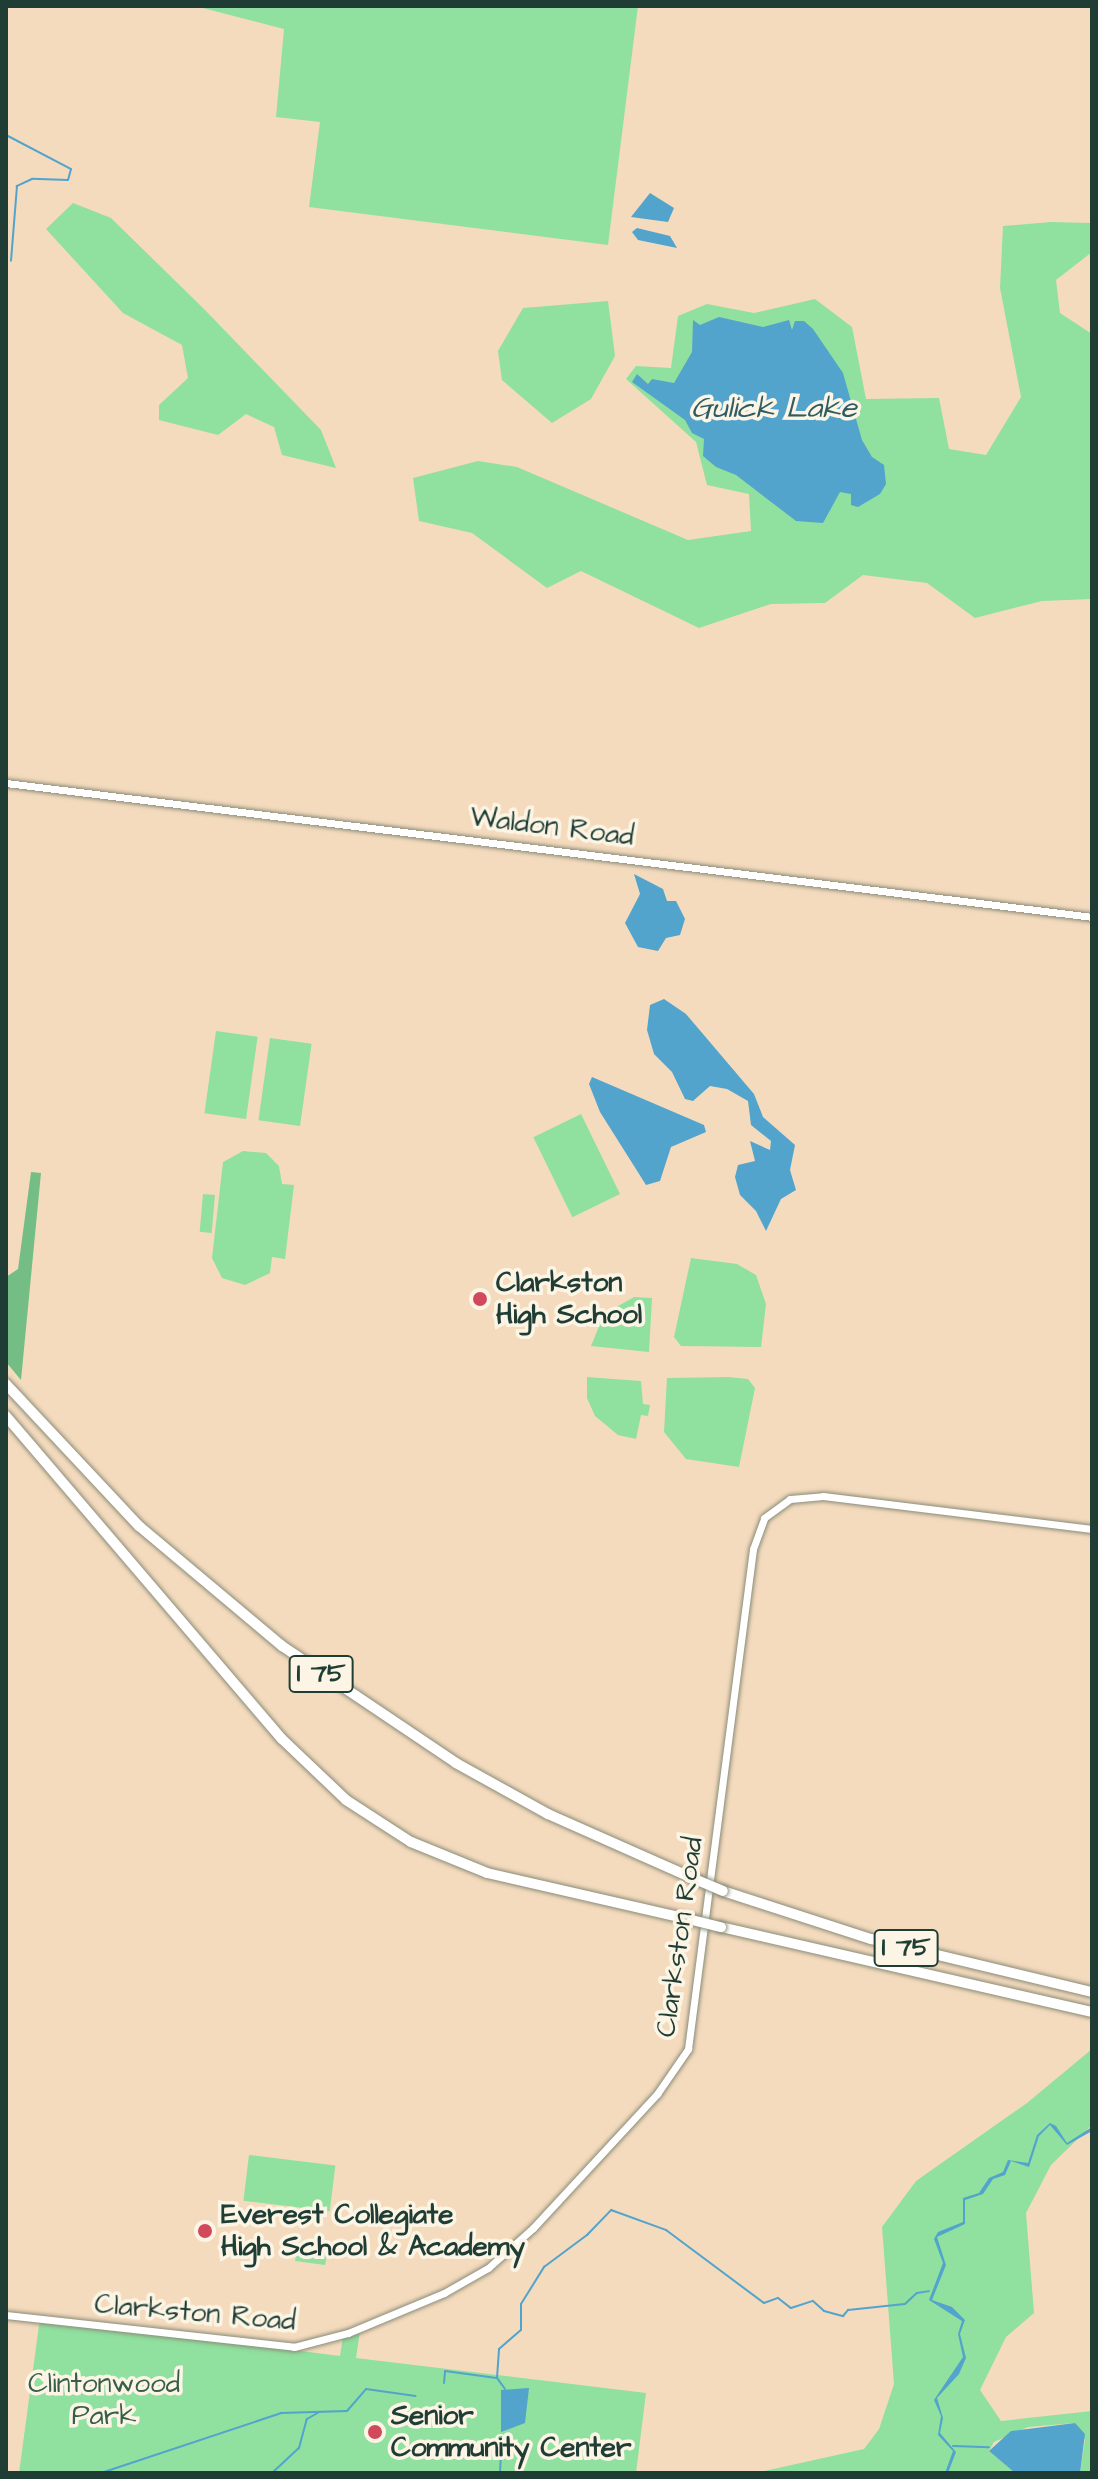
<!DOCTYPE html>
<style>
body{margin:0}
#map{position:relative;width:1098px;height:2479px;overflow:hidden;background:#f5dbbe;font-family:"Architects Daughter",sans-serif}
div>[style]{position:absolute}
.green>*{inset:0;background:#90e09f;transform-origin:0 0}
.forest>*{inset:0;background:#74be86}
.water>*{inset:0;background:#52a4cd}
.stream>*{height:2px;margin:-1px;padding:0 1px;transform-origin:1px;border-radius:1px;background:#52a4cd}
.roads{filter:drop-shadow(0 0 2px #8a8c79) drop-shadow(0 0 2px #8a8c79)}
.tertiary>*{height:7px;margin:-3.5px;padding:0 3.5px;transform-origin:3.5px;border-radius:3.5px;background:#fff}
.motorway>*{height:10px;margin:-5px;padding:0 5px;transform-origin:5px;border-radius:5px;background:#fff}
.bridges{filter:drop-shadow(0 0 2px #8a8c79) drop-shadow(0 0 2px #8a8c79)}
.motorway-bridge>*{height:10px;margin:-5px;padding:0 5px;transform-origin:5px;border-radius:5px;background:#fff}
.dots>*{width:22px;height:22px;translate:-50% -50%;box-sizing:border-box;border:4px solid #fcf5e5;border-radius:50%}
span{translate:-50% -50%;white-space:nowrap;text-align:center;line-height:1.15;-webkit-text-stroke:7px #fcf5e5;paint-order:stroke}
.shield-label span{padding:2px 6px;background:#fcf5e5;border:2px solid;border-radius:6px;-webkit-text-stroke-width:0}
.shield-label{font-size:26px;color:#1f3d34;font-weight:700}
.street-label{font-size:28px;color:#1f3d34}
.poi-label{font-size:28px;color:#1f3d34;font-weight:700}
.left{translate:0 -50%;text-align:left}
.park-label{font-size:28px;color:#365e49}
.water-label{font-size:30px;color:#2e5c62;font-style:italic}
.frame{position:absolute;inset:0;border:8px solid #1f3d34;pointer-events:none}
</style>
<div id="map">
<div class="green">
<i style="clip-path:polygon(195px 6px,638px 6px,608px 245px,309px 207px,320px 122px,276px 117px,284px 29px)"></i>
<i style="clip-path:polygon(73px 203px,111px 218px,204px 309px,321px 430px,336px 468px,282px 455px,274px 427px,246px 414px,218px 435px,159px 420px,159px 405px,188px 378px,182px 345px,123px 313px,46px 229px)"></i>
<i style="clip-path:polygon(1051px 222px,1092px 223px,1092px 252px,1056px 280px,1060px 313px,1092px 334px,1092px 599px,1042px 601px,975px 618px,927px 583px,863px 575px,825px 603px,771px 604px,699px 628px,581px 571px,547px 588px,472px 533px,419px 521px,413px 478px,478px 461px,517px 467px,688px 540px,751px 531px,749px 494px,707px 485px,696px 442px,626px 379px,636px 366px,671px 368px,678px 316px,707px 304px,754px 313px,815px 299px,852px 327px,866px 399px,939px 398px,949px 449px,986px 455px,1021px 397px,1000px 288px,1003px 226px)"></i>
<i style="clip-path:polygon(608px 301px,615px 356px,591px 399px,552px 423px,502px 380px,498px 351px,523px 308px)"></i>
<i style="left:216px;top:1031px;width:42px;height:83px;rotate:8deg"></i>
<i style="left:270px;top:1038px;width:42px;height:83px;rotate:8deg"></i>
<i style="left:581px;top:1114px;width:89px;height:53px;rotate:64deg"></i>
<i style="clip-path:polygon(243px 1151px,266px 1153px,279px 1166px,282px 1184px,294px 1185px,285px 1259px,272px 1257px,270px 1273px,245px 1285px,222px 1278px,212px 1258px,223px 1162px)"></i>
<i style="left:203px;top:1194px;width:12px;height:38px;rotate:5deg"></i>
<i style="clip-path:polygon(691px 1258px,737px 1264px,756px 1275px,766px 1304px,761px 1347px,681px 1346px,674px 1337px)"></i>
<i style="clip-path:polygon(634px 1297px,652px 1298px,649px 1352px,591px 1346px,604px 1314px)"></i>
<i style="clip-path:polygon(587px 1377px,641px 1381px,643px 1404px,650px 1405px,648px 1416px,641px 1415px,636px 1439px,618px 1435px,595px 1416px,587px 1398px)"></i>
<i style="clip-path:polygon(728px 1377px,748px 1379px,755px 1388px,739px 1467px,686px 1459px,664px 1432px,667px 1378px)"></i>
<i style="clip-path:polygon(1092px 2049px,1092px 2125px,1051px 2165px,1026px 2213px,1034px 2313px,1006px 2337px,980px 2390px,1001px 2421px,1092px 2411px,1092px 2473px,1080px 2473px,1085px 2440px,1075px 2423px,1028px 2427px,994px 2442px,989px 2451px,1015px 2473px,755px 2473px,864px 2449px,879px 2429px,894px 2384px,882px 2227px,916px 2181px,1027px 2103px)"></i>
<i style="left:249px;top:2155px;width:87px;height:46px;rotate:7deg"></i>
<i style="clip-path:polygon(319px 2246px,327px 2255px,325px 2265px,295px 2261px,297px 2250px)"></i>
<i style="clip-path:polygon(40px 2318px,340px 2356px,343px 2336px,360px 2331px,356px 2358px,646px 2393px,636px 2473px,19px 2473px)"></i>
</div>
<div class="forest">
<i style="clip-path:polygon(31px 1172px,41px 1173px,21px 1380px,6px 1362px,6px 1277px,18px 1269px)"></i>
</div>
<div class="water">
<i style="clip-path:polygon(650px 193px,674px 208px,668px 222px,631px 217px)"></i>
<i style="clip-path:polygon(637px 228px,670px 236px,677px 248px,638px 240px,632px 232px)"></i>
<i style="clip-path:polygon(719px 317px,763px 327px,789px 320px,792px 330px,795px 321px,804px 321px,813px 329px,843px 373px,862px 440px,872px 457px,884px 465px,886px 484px,880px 494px,858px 507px,851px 505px,851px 494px,840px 492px,823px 523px,796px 521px,736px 475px,716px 467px,703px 456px,704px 439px,692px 433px,685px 420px,632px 382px,637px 374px,648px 384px,652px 379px,674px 383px,692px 352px,693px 320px,700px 325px)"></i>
<i style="clip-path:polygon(634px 874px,663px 889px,667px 901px,676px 901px,685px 919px,680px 935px,666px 938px,658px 951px,638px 947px,625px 923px,640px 894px)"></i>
<i style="clip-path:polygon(664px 999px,686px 1014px,754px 1094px,763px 1117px,795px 1145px,790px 1170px,796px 1190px,781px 1199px,766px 1231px,756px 1211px,740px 1195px,735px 1177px,738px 1165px,755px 1161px,750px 1141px,770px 1150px,771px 1141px,751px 1125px,748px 1101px,727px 1089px,710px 1086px,693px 1101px,685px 1099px,672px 1072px,654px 1054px,647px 1030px,650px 1005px)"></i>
<i style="clip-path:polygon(592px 1077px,704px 1125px,706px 1132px,671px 1147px,660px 1181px,646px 1185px,600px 1112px,589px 1084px)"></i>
<i style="clip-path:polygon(1050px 2123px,1056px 2126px,1067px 2143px,1092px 2127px,1092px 2131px,1067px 2145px,1050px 2125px,1039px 2136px,1029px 2167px,1011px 2161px,1005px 2175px,993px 2179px,983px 2194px,965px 2200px,965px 2224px,937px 2237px,946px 2265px,932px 2300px,952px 2307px,965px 2320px,960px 2334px,966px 2358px,959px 2374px,937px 2398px,943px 2418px,940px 2433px,956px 2452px,948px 2473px,945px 2473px,953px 2451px,938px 2435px,941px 2416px,934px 2400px,963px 2357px,958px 2334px,962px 2321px,929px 2300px,943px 2263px,934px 2239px,938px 2232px,963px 2222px,963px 2198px,979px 2193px,989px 2178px,1003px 2172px,1008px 2160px,1028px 2163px,1037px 2135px)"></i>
<i style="clip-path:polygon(529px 2388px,525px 2423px,501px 2432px,501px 2390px)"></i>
<i style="clip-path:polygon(1075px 2423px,1085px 2434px,1080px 2473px,1015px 2473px,989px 2451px,1011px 2431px)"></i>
</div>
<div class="stream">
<i style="left:6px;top:135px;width:73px;rotate:27.6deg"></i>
<i style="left:71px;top:169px;width:11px;rotate:105deg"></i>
<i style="left:68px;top:180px;width:36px;rotate:-178deg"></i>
<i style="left:32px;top:179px;width:17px;rotate:155deg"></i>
<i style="left:17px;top:186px;width:75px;rotate:94.6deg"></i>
<i style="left:444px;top:2383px;width:12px;rotate:-85deg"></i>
<i style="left:445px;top:2371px;width:52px;rotate:7.7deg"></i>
<i style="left:505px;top:2389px;width:14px;rotate:-126deg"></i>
<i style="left:497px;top:2378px;width:29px;rotate:-86deg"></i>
<i style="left:499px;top:2349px;width:29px;rotate:-41deg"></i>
<i style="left:521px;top:2330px;width:26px;rotate:-90deg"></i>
<i style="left:521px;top:2304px;width:44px;rotate:-58.1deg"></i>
<i style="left:544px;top:2267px;width:54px;rotate:-36.7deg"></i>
<i style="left:587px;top:2235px;width:35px;rotate:-46deg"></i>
<i style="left:611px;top:2210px;width:59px;rotate:20deg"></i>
<i style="left:666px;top:2230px;width:122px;rotate:36.7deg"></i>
<i style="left:764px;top:2303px;width:15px;rotate:-20deg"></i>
<i style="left:778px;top:2298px;width:16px;rotate:38deg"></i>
<i style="left:791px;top:2308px;width:23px;rotate:-18deg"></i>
<i style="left:813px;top:2301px;width:15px;rotate:42deg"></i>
<i style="left:824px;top:2311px;width:20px;rotate:15deg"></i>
<i style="left:843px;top:2316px;width:8px;rotate:-50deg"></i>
<i style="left:848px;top:2310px;width:57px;rotate:-6deg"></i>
<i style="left:905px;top:2304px;width:16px;rotate:-43deg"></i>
<i style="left:917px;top:2293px;width:12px;rotate:-9deg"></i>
<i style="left:953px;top:2446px;width:36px;rotate:2deg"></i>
<i style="left:101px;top:2473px;width:190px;rotate:-18.4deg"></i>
<i style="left:281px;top:2413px;width:66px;rotate:-1.7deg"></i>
<i style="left:347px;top:2411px;width:29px;rotate:-49deg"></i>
<i style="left:366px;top:2389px;width:50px;rotate:8deg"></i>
<i style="left:272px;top:2473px;width:37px;rotate:-43deg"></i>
<i style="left:299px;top:2448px;width:30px;rotate:-75deg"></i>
<i style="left:307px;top:2419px;width:14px;rotate:-30deg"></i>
<i style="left:500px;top:2473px;width:37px;rotate:-87deg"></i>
</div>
<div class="roads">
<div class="tertiary">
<i style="left:6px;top:783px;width:1094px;rotate:7.03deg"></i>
<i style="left:6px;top:2315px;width:290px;rotate:6.3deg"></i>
<i style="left:294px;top:2347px;width:56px;rotate:-14.5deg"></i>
<i style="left:348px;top:2333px;width:104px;rotate:-22.6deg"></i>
<i style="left:444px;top:2293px;width:51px;rotate:-29.6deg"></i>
<i style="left:488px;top:2268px;width:60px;rotate:-41.6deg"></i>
<i style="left:533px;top:2228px;width:183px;rotate:-47.2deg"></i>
<i style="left:657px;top:2094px;width:55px;rotate:-55.4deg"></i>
<i style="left:688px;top:2049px;width:504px;rotate:-82.59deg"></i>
<i style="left:753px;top:1549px;width:33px;rotate:-70deg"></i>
<i style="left:764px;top:1518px;width:32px;rotate:-36deg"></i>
<i style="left:790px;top:1499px;width:33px;rotate:-5deg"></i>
<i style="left:823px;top:1496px;width:271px;rotate:7deg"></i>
</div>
<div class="motorway">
<i style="left:6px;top:1384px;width:195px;rotate:46.9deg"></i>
<i style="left:139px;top:1526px;width:187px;rotate:40deg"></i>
<i style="left:282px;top:1646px;width:210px;rotate:33.9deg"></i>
<i style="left:456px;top:1763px;width:105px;rotate:29deg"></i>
<i style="left:548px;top:1814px;width:163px;rotate:23.9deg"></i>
<i style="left:6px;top:1416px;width:425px;rotate:49.5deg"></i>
<i style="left:282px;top:1739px;width:88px;rotate:43.6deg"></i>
<i style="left:346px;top:1800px;width:77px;rotate:32.9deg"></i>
<i style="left:411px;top:1842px;width:82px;rotate:22.2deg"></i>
<i style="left:487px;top:1873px;width:210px;rotate:12.9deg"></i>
<i style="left:723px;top:1891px;width:156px;rotate:18deg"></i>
<i style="left:871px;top:1939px;width:227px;rotate:13.5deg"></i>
<i style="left:721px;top:1927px;width:381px;rotate:12.9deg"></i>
</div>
</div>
<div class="bridges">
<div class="motorway-bridge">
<i style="left:697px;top:1880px;width:28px;rotate:23deg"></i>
<i style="left:692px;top:1920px;width:30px;rotate:14deg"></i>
</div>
</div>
<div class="dots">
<i style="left:480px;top:1299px;background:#d1495b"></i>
<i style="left:205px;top:2231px;background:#d1495b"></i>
<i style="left:375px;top:2432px;background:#d1495b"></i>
</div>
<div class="shield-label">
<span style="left:321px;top:1674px">I 75</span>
<span style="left:906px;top:1948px">I 75</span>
</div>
<div class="street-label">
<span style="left:552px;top:827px;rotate:7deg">Waldon Road</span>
<span style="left:680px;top:1937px;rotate:-82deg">Clarkston Road</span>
<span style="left:195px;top:2313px;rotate:5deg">Clarkston Road</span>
</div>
<div class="poi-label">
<span class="left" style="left:496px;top:1299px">Clarkston<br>High School</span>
<span class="left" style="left:221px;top:2231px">Everest Collegiate<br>High School &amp; Academy</span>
<span class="left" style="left:391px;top:2432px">Senior<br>Community Center</span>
</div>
<div class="park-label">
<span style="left:104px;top:2400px">Clintonwood<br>Park</span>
</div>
<div class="water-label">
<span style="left:774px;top:408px">Gulick Lake</span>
</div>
<div class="frame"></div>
</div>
